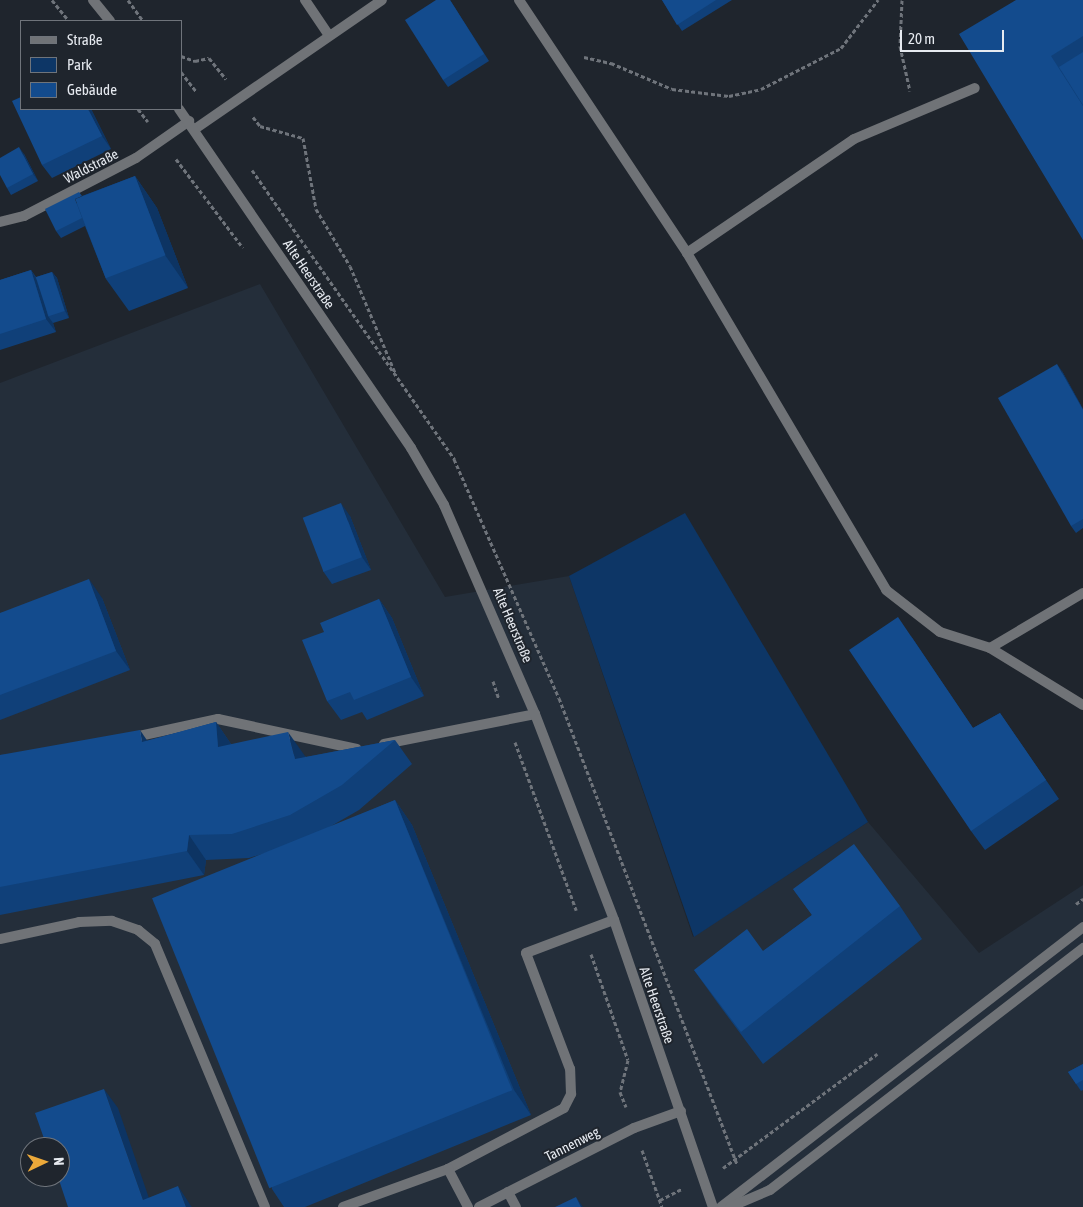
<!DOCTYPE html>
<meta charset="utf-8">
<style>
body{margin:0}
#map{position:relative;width:1083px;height:1207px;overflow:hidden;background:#1f252d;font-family:"Asap Condensed",sans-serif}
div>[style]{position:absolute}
.built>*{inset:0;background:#242e3a}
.green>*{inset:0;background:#0d3666}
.path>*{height:3px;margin-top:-1.5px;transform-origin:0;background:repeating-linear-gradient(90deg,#6f747b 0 4px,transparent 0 6.5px)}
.service>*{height:10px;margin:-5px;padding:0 5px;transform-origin:5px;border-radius:5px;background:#707377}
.minor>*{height:10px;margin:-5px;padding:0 5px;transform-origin:5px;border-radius:5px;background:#707377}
.tertiary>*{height:10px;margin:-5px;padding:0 5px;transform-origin:5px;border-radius:5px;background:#707377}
.wall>*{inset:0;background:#104079}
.shaded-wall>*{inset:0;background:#0d3463}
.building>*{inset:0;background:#134b8d;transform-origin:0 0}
span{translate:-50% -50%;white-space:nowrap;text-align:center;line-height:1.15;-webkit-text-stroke:4px #1f252d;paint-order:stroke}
.street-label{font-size:14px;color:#e6eaf0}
.legend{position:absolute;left:20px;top:20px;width:162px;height:90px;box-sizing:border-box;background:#1f252d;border:1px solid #6f747b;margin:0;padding:6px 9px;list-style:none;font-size:15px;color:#e6eaf0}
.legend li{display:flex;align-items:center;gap:10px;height:25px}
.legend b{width:25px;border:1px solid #6f747b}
.north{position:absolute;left:20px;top:1137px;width:50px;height:50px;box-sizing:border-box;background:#1f252d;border:1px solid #6f747b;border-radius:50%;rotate:87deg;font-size:14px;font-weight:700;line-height:20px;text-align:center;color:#e6eaf0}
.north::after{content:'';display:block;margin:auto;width:18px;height:22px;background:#eca93a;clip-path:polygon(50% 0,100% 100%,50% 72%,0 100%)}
.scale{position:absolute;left:900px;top:30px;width:104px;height:22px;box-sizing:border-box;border:2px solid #e6eaf0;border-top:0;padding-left:6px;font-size:15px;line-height:18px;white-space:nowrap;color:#e6eaf0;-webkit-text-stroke:4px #1f252d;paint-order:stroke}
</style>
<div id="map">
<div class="built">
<i style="clip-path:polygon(evenodd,260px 284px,445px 597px,569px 576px,693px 937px,868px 822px,979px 953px,1083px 885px,1083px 1207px,0 1207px,0 383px,260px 284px,30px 1147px,60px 1147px,60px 1177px,30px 1177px,30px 1147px)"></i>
</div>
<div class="green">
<i style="clip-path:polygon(685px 513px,868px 822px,694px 937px,569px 576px)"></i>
</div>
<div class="path">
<i style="left:52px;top:0;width:27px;rotate:51deg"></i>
<i style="left:128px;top:0;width:26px;rotate:54deg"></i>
<i style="left:902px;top:0;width:46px;rotate:92.5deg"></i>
<i style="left:900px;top:46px;width:46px;rotate:77.5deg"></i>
<i style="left:181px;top:56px;width:15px;rotate:20deg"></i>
<i style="left:195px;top:61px;width:14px;rotate:-12deg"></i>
<i style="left:209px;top:58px;width:27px;rotate:51deg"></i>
<i style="left:584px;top:57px;width:28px;rotate:13deg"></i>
<i style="left:611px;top:63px;width:66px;rotate:23.1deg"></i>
<i style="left:672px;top:89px;width:57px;rotate:7deg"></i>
<i style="left:729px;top:96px;width:33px;rotate:-12deg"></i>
<i style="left:761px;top:89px;width:90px;rotate:-27.1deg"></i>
<i style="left:841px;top:48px;width:61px;rotate:-52.4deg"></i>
<i style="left:181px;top:72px;width:24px;rotate:52deg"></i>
<i style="left:138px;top:109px;width:16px;rotate:52deg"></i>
<i style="left:253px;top:117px;width:11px;rotate:52deg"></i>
<i style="left:260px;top:126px;width:45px;rotate:15.6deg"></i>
<i style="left:303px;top:138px;width:72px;rotate:79.6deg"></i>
<i style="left:316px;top:209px;width:66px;rotate:59.2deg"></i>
<i style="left:350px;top:266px;width:118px;rotate:67.1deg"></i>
<i style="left:176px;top:159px;width:111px;rotate:53deg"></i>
<i style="left:252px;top:170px;width:353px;rotate:55deg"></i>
<i style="left:454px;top:459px;width:261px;rotate:66.3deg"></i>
<i style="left:559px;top:698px;width:500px;rotate:69.1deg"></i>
<i style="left:493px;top:681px;width:19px;rotate:72deg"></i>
<i style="left:515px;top:742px;width:179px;rotate:70deg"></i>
<i style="left:1076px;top:904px;width:9px;rotate:-36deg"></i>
<i style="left:591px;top:954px;width:112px;rotate:70.8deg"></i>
<i style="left:628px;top:1060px;width:33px;rotate:104deg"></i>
<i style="left:620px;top:1092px;width:16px;rotate:68deg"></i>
<i style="left:642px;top:1150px;width:60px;rotate:70.7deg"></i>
<i style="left:723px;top:1168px;width:192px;rotate:-36.5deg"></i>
<i style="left:660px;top:1200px;width:25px;rotate:-27deg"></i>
</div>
<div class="service">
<i style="left:305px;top:0;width:41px;rotate:55.9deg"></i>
<i style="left:519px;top:0;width:304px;rotate:56.4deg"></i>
<i style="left:687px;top:253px;width:391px;rotate:59.4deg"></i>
<i style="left:886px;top:590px;width:68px;rotate:37.9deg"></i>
<i style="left:940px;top:632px;width:52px;rotate:17.7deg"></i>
<i style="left:990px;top:648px;width:109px;rotate:31.5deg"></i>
<i style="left:195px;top:129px;width:227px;rotate:-34.6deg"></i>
<i style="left:687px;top:253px;width:202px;rotate:-34.3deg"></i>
<i style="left:854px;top:139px;width:131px;rotate:-22.9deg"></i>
<i style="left:990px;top:648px;width:108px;rotate:-30.6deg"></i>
<i style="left:130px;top:738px;width:90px;rotate:-12.2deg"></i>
<i style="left:218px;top:719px;width:142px;rotate:12.2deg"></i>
<i style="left:384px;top:744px;width:154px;rotate:-11.2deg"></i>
<i style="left:0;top:939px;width:81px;rotate:-12.1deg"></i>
<i style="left:79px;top:922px;width:33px;rotate:-2deg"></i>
<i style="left:112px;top:921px;width:28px;rotate:19deg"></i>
<i style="left:138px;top:930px;width:22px;rotate:39deg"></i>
<i style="left:155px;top:944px;width:285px;rotate:67.3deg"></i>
<i style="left:448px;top:1169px;width:131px;rotate:-27.7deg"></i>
<i style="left:564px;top:1108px;width:16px;rotate:-63deg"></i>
<i style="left:571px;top:1094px;width:25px;rotate:-92deg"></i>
<i style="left:570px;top:1069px;width:124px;rotate:-110.8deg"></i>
<i style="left:526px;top:953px;width:94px;rotate:-20.6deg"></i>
<i style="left:508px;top:1192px;width:17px;rotate:62deg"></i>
<i style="left:343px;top:1207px;width:112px;rotate:-19.9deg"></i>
<i style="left:448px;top:1169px;width:43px;rotate:62.2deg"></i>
<i style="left:721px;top:1207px;width:458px;rotate:-37.7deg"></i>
<i style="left:730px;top:1207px;width:43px;rotate:-23deg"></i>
<i style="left:770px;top:1190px;width:396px;rotate:-37.7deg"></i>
</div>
<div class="minor">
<i style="left:0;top:222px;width:25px;rotate:-14deg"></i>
<i style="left:24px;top:216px;width:126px;rotate:-27.4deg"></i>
<i style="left:136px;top:158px;width:65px;rotate:-34.9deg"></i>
<i style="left:479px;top:1207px;width:174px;rotate:-27deg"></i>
<i style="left:634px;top:1128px;width:50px;rotate:-19.9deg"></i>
</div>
<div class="tertiary">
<i style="left:93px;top:0;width:27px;rotate:51deg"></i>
<i style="left:179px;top:109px;width:411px;rotate:55.6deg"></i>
<i style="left:411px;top:448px;width:66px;rotate:59.9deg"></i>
<i style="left:444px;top:505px;width:228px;rotate:66.5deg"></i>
<i style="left:535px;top:714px;width:221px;rotate:69deg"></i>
<i style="left:614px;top:920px;width:304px;rotate:71deg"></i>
</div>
<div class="wall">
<i style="clip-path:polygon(450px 0,489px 61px,448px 87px,443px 80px)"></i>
<i style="clip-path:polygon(662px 0,732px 0,682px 31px)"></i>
<i style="clip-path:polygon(1016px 0,1083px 0,1083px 240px)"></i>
<i style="clip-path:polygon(91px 109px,111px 149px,52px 178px,42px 165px)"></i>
<i style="clip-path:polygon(24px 154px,38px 181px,11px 195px,7px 188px)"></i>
<i style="clip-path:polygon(135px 176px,157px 208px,188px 288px,129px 311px,106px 279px,85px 226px,61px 238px,56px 231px,82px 196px)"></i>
<i style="clip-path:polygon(31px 270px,36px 277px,52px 272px,57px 278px,69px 318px,53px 323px,56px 332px,0 350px,0 280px)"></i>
<i style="clip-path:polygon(1062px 371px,1083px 409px,1083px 528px,1076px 533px,1071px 526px)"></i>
<i style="clip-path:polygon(350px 516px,371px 570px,332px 584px,323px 571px)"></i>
<i style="clip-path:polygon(102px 598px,130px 670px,0 720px,0 613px)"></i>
<i style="clip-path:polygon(379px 599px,392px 618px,424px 696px,367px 720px,362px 712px,341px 720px,327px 701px,324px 632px)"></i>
<i style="clip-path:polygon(911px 636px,973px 728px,1000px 713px,1059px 799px,985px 850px,971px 831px)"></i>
<i style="clip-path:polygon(216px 722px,231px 744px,305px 756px,306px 757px,395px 740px,412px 764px,359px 810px,326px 829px,395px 800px,412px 825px,531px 1115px,305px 1207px,284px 1207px,272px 1189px,272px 851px,249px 858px,206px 860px,204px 875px,0 915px,0 755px,147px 741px)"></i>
<i style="clip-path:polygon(793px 889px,900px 906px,922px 939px,763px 1064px,717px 1002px,694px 970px,763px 951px,812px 915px)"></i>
<i style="clip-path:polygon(1083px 1064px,1083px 1090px,1081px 1091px,1068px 1072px)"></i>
</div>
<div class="shaded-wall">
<i style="clip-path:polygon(88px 109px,91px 109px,111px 149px,102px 136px)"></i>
<i style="clip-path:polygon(19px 147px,24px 154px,38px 181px,33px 174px)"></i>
<i style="clip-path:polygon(135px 176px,157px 208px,188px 288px,165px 255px)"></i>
<i style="clip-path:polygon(31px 270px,40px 284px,48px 316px,53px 323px,56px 332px,46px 319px)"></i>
<i style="clip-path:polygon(52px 272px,57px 278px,69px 318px,65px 311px)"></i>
<i style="clip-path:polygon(1057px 364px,1062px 371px,1083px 409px,1083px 410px)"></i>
<i style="clip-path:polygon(341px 503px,350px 516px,371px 570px,362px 557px)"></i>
<i style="clip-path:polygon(89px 579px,102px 598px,130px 670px,116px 651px)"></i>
<i style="clip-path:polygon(379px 599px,392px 618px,424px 696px,411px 677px)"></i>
<i style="clip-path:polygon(216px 722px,233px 747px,218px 747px)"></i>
<i style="clip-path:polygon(140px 730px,157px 755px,142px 742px)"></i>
<i style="clip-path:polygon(288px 732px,305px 756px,312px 784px,295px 759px)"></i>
<i style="clip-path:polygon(395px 800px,412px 825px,531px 1115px,514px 1090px)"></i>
<i style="clip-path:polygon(189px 835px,206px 860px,204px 875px,187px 851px)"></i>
<i style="clip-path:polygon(104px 1089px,118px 1108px,152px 1207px,143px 1200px)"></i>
<i style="clip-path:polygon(178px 1186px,191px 1206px,192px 1207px,186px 1207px)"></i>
<i style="clip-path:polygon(576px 1197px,583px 1207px,581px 1207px)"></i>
</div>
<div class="building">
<i style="clip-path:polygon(436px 0,450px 0,484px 54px,443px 80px,405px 20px)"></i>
<i style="clip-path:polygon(662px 0,716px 0,677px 25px)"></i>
<i style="clip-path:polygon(1016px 0,1083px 0,1083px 36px,1051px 56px,1083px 106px,1083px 240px,959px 34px)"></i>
<i style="clip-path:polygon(1083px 52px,1083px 105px,1059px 67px)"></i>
<i style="clip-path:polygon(21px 97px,21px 109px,88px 109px,102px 136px,42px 165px,12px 101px)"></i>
<i style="clip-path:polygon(19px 147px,33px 174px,7px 188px,0 175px,0 158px)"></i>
<i style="left:135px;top:176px;width:85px;height:64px;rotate:69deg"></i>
<i style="clip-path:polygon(79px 192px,82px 196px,75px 199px,82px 218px,56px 231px,45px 209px)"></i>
<i style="clip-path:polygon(31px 270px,46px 319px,0 334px,0 280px)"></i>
<i style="left:52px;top:272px;width:41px;height:17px;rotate:72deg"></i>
<i style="clip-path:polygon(1057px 364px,1083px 410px,1083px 519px,1071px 526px,998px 398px)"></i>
<i style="left:341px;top:503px;width:58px;height:41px;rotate:69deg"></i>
<i style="clip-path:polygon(89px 579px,116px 651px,0 695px,0 613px)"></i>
<i style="clip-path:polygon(379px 599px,411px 677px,354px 700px,350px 692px,327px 701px,302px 640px,324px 632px,320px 623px)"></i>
<i style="clip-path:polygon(898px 617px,973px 728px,1000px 713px,1046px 780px,971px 831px,849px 650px)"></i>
<i style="clip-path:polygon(216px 722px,218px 747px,288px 732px,295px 759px,395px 740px,342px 785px,290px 815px,232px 834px,189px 835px,187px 851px,0 887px,0 755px,140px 730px,142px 742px)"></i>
<i style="left:395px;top:800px;width:313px;height:262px;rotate:68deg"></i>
<i style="clip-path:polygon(854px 844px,900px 906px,741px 1032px,694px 970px,747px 929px,763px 951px,812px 915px,793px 889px)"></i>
<i style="clip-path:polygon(1083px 1064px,1083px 1080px,1076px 1084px,1068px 1072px)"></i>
<i style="clip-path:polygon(104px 1089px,143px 1200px,178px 1186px,186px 1207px,68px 1207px,58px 1177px,60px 1177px,60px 1147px,47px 1147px,35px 1113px)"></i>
<i style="clip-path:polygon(576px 1197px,581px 1207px,555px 1207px)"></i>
</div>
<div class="street-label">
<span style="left:91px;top:166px;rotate:-27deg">Waldstraße</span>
<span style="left:309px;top:274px;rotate:56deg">Alte Heerstraße</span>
<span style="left:513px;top:625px;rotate:67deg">Alte Heerstraße</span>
<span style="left:657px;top:1005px;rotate:71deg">Alte Heerstraße</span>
<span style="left:572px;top:1144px;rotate:-27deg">Tannenweg</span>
</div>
<ul class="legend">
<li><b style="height:6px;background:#707377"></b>Straße</li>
<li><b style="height:14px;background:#0d3666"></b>Park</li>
<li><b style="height:14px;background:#134b8d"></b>Gebäude</li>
</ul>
<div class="north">N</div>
<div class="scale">20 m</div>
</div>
